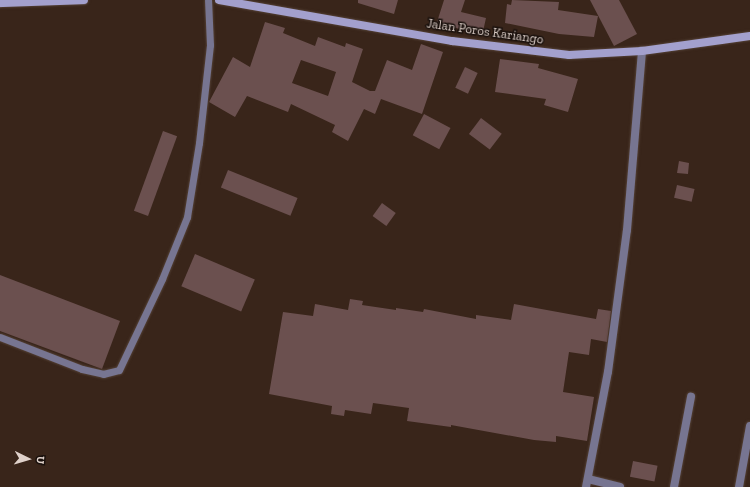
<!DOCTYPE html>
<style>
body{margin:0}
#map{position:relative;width:750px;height:487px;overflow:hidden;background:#39251a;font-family:"Zilla Slab",serif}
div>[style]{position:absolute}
.building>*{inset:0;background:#6b504f;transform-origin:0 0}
.roads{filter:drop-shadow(0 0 1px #544136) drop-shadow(0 0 1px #544136)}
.service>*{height:7px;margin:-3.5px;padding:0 3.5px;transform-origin:3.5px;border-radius:3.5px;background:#777591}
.minor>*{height:8px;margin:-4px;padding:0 4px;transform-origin:4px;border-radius:4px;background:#777591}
.secondary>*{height:8px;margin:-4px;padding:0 4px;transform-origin:4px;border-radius:4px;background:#a3a0cd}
span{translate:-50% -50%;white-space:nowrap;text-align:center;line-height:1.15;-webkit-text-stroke:3px #19100c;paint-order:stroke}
.street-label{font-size:13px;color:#dfd1ca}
.north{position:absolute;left:8px;top:439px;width:40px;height:40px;-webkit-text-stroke:3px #19100c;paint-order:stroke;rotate:95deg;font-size:11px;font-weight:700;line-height:16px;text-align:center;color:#dfd1ca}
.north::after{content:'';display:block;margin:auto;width:14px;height:18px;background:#dfd1ca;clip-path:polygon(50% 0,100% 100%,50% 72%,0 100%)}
</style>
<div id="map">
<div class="building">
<i style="clip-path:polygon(358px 0,398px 0,394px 14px,358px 3px)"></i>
<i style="clip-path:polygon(444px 0,465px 0,461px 12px,486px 18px,482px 36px,437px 22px)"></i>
<i style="clip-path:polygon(512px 0,559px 2px,558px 10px,598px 16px,594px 37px,559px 34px,505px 23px,507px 4px,511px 5px)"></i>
<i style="clip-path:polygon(590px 0,619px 0,637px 34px,614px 46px)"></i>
<i style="clip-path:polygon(evenodd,265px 22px,285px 28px,283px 33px,315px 46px,318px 37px,345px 47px,346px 43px,363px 49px,352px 82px,370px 91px,375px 91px,387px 60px,412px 70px,421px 44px,443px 52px,422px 114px,381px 99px,375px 114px,364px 109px,348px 141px,332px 132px,335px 125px,291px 104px,288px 112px,247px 96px,235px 117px,209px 102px,233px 57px,250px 67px,265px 22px,301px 60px,336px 72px,328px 96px,292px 83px,301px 60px)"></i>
<i style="clip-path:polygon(500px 59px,539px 64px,538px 68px,578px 79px,568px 112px,544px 105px,546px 99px,495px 92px)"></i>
<i style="left:465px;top:67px;width:14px;height:23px;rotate:25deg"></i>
<i style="left:424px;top:114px;width:30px;height:24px;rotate:28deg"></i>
<i style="left:481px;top:118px;width:26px;height:20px;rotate:37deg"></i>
<i style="left:163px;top:131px;width:15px;height:85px;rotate:20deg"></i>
<i style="clip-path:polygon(679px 161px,689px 163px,688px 174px,677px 173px)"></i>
<i style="left:228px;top:170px;width:75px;height:19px;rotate:22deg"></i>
<i style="left:677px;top:185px;width:18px;height:13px;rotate:13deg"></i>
<i style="left:382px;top:203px;width:17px;height:16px;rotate:36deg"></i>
<i style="left:195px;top:254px;width:65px;height:35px;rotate:23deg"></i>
<i style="clip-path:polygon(0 275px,120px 321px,102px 369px,0 331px)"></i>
<i style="clip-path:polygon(350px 299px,363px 301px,362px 305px,396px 310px,396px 308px,423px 312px,424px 309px,476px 319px,476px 315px,511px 320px,514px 304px,596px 319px,598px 309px,611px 311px,607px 342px,591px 339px,589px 355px,569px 352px,563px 392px,594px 397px,587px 441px,556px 436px,556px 442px,534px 440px,451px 425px,451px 427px,407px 421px,409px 408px,373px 403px,371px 414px,345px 410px,344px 416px,331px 414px,332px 406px,269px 394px,283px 312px,313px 316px,315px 304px,348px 310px)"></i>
<i style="left:633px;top:461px;width:25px;height:16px;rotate:11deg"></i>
</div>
<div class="roads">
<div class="service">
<i style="left:0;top:337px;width:88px;rotate:21.3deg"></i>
<i style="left:82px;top:369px;width:22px;rotate:13deg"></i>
<i style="left:103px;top:374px;width:16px;rotate:-14deg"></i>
<i style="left:119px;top:370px;width:101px;rotate:-64.7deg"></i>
<i style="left:162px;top:279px;width:67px;rotate:-68deg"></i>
<i style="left:187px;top:217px;width:75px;rotate:-80.8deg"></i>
<i style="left:199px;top:143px;width:99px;rotate:-83.6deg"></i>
<i style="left:210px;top:45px;width:45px;rotate:-92.5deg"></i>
</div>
<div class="minor">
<i style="left:588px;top:479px;width:33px;rotate:14deg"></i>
<i style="left:586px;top:487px;width:117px;rotate:-79.2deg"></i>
<i style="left:608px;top:372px;width:143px;rotate:-82.4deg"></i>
<i style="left:627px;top:230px;width:180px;rotate:-85.2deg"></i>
<i style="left:674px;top:487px;width:92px;rotate:-79.3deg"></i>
<i style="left:739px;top:487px;width:62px;rotate:-79.8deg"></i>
</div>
<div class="secondary">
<i style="left:219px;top:0;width:237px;rotate:10deg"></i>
<i style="left:452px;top:41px;width:118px;rotate:6.8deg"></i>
<i style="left:569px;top:55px;width:73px;rotate:-3.1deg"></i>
<i style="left:642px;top:51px;width:109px;rotate:-7.9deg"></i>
<i style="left:0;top:3px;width:84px;rotate:-2deg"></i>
</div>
</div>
<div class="street-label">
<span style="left:485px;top:32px;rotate:8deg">Jalan Poros Kariango</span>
</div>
<div class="north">U</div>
</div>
